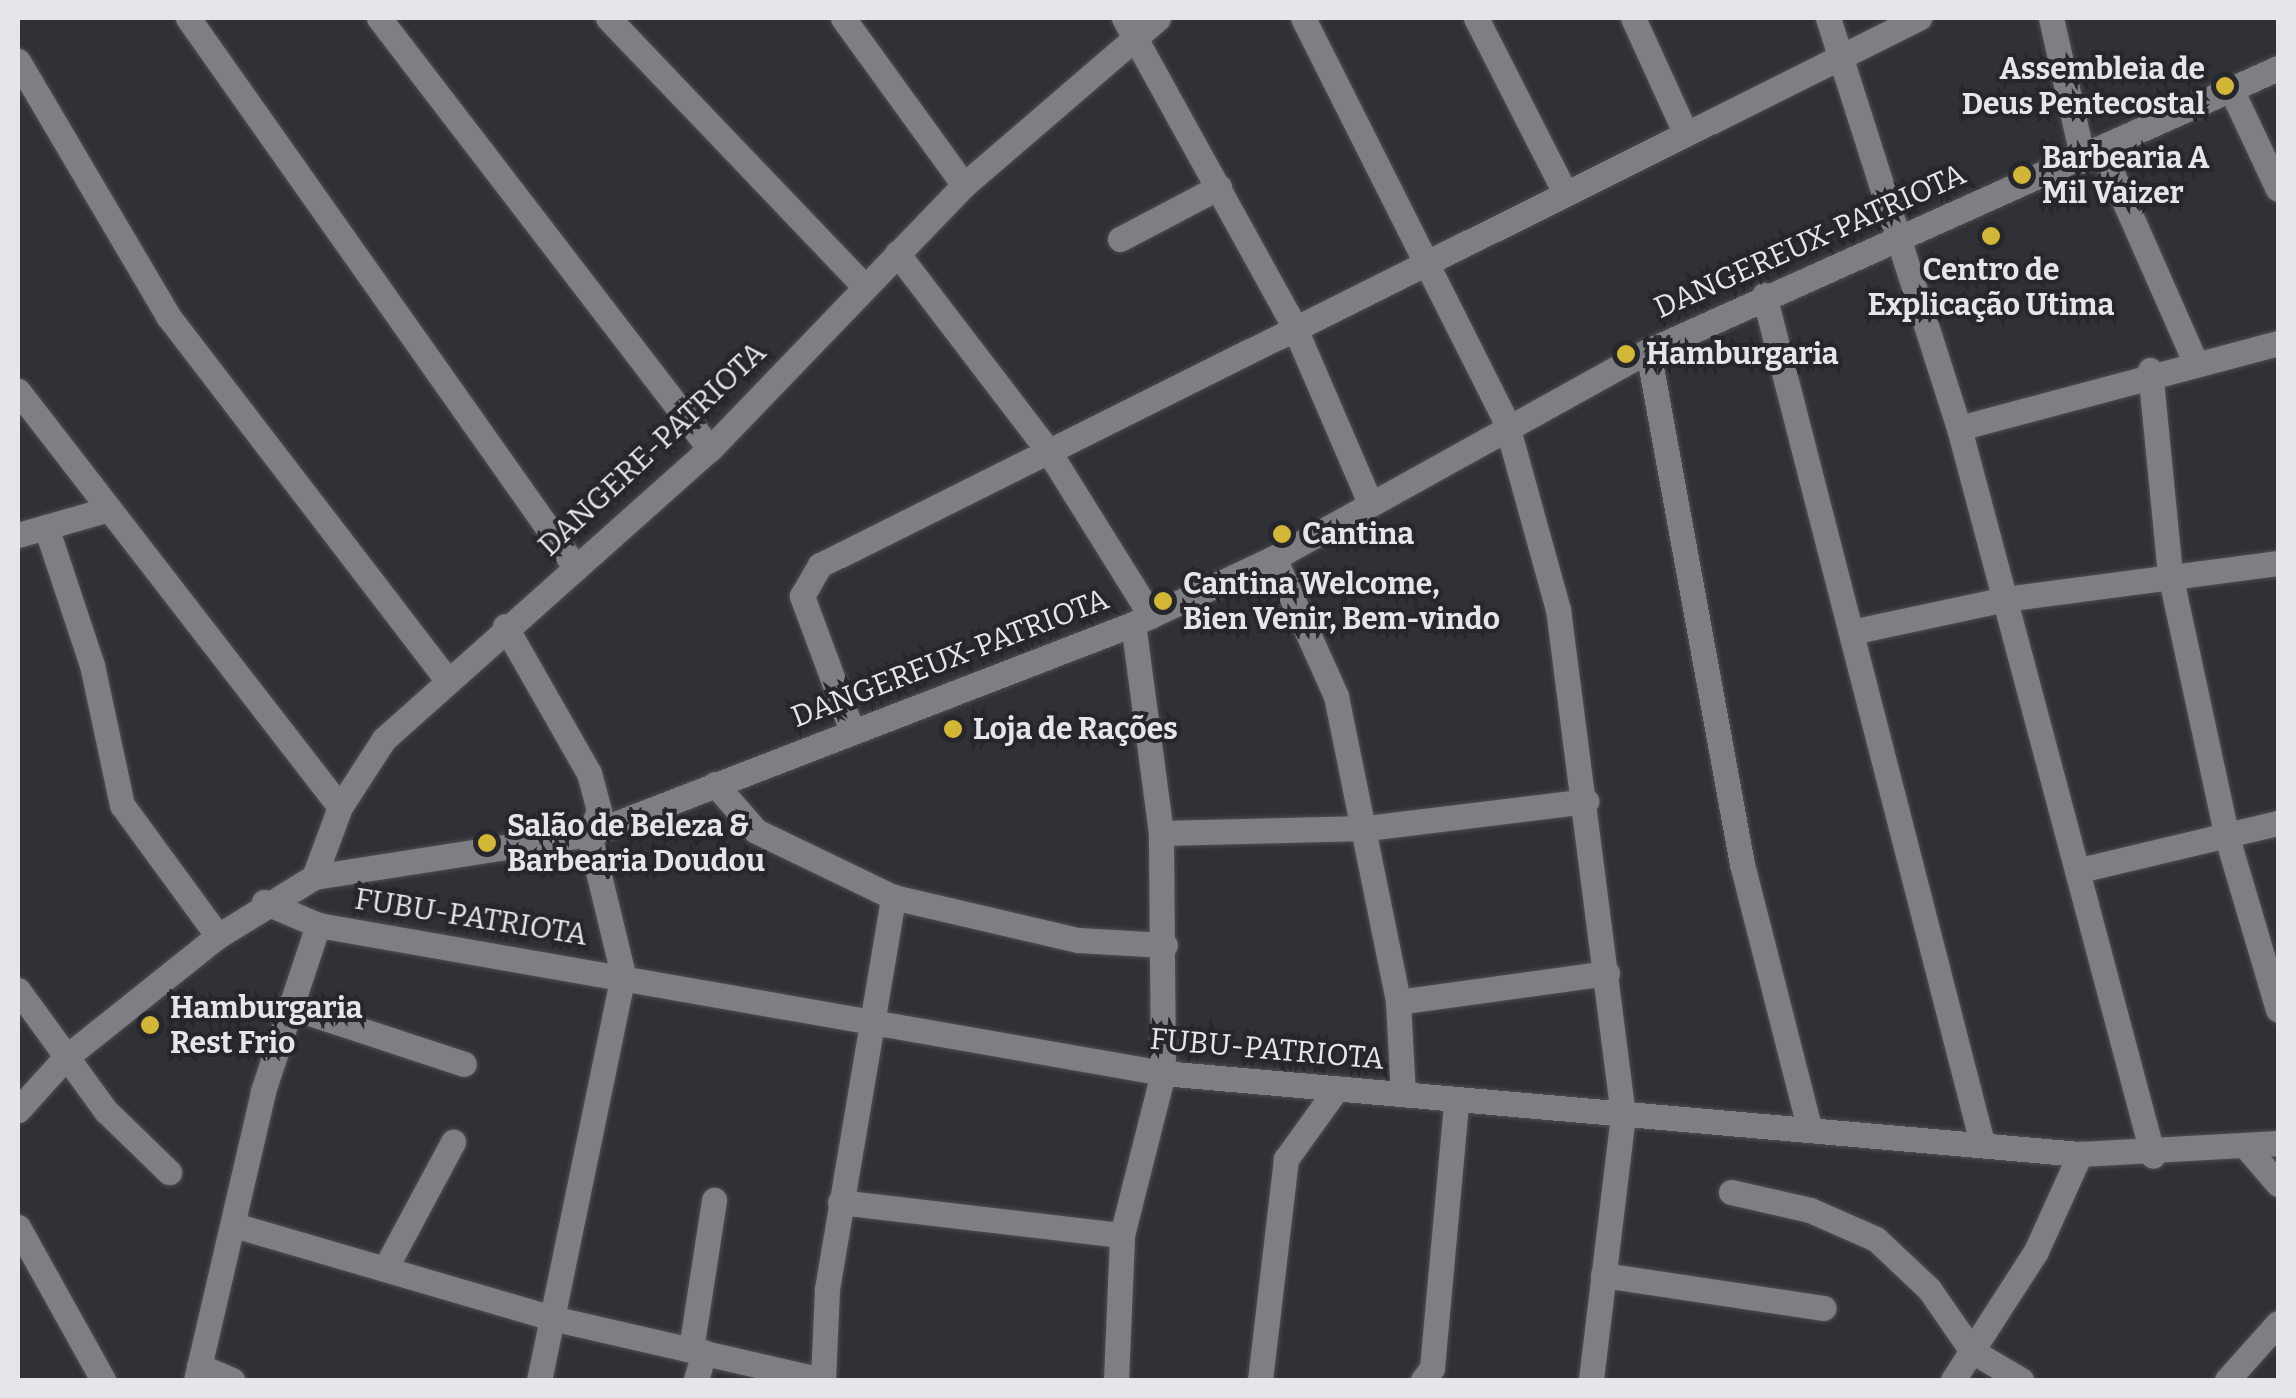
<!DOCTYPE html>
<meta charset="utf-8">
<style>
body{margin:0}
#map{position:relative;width:2296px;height:1398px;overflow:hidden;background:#303136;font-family:Bitter,serif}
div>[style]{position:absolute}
.roads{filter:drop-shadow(0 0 2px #4d4e53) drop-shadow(0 0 2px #4d4e53)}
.minor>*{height:25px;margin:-12.5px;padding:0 12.5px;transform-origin:12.5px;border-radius:12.5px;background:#7e7f85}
.dots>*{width:28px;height:28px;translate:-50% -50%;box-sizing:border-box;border:5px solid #26272c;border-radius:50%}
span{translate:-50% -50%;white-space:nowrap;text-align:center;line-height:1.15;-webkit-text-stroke:8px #26272c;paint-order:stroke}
.poi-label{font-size:30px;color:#e5e6e9;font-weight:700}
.right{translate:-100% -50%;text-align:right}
.left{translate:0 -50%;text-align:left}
.street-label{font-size:30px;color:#e5e6e9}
.frame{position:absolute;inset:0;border:20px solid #e5e6e9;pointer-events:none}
</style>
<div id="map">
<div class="roads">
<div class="minor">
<i style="left:188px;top:18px;width:673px;rotate:54.8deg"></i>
<i style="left:379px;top:18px;width:543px;rotate:52.48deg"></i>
<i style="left:608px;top:18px;width:368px;rotate:46.3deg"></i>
<i style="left:843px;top:18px;width:206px;rotate:54.1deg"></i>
<i style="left:1124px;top:18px;width:350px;rotate:61.1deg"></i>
<i style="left:1293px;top:324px;width:195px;rotate:66.7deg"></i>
<i style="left:1303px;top:18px;width:452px;rotate:63.3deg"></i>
<i style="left:1506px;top:422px;width:194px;rotate:74.5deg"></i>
<i style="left:1558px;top:609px;width:510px;rotate:82.68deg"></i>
<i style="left:1623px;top:1115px;width:267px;rotate:96.9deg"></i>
<i style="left:1476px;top:18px;width:194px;rotate:63deg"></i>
<i style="left:1633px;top:18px;width:125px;rotate:65.5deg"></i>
<i style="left:1828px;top:18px;width:430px;rotate:72.3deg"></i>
<i style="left:1959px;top:428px;width:753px;rotate:75.08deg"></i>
<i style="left:2051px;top:18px;width:146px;rotate:77.3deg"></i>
<i style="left:18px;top:61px;width:296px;rotate:59.5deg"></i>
<i style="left:168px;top:316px;width:456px;rotate:52.5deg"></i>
<i style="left:2232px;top:91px;width:108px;rotate:64.9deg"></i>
<i style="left:2103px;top:153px;width:225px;rotate:66.2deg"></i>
<i style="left:1120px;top:239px;width:112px;rotate:-27.7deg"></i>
<i style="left:897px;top:253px;width:250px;rotate:52.6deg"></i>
<i style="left:1049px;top:452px;width:193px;rotate:58.1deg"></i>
<i style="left:1764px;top:295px;width:876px;rotate:75.58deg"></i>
<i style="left:1648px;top:351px;width:522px;rotate:79.62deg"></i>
<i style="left:1742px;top:864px;width:270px;rotate:75.7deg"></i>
<i style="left:2150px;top:370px;width:205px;rotate:84.4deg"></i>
<i style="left:2170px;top:574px;width:266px;rotate:77.8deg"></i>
<i style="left:2226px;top:834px;width:183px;rotate:73.5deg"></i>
<i style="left:18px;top:391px;width:526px;rotate:52.26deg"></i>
<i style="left:1959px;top:428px;width:330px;rotate:-14.9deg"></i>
<i style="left:46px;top:527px;width:145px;rotate:71.6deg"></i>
<i style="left:92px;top:665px;width:143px;rotate:77.9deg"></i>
<i style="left:122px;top:805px;width:162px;rotate:53.8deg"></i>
<i style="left:18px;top:535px;width:91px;rotate:-15.9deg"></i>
<i style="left:1274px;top:558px;width:151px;rotate:65.8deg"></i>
<i style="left:1336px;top:696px;width:312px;rotate:78.5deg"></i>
<i style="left:1398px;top:1002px;width:92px;rotate:86.9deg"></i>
<i style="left:505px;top:626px;width:169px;rotate:60.3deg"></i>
<i style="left:589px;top:773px;width:39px;rotate:75deg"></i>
<i style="left:599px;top:811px;width:25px;rotate:113deg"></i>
<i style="left:589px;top:834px;width:145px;rotate:76.4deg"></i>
<i style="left:623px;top:975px;width:414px;rotate:101.7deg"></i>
<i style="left:1856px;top:631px;width:152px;rotate:-12.1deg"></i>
<i style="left:2005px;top:599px;width:275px;rotate:-7.5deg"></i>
<i style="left:851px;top:728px;width:141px;rotate:-110.4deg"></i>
<i style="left:802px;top:596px;width:36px;rotate:-60deg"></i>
<i style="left:820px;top:565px;width:1228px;rotate:-26.46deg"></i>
<i style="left:715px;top:784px;width:62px;rotate:48.9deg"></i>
<i style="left:756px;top:831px;width:152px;rotate:25.7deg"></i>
<i style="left:893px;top:897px;width:190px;rotate:13.1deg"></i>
<i style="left:1078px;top:940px;width:87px;rotate:3.3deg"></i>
<i style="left:1161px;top:833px;width:206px;rotate:-1.4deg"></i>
<i style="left:1367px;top:828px;width:221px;rotate:-7deg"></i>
<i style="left:2080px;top:870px;width:204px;rotate:-13.4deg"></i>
<i style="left:314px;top:877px;width:75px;rotate:-69.6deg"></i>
<i style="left:340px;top:807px;width:81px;rotate:-57.1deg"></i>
<i style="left:384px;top:739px;width:436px;rotate:-41.7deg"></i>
<i style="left:710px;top:449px;width:366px;rotate:-46.1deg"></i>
<i style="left:964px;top:185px;width:256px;rotate:-40.7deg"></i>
<i style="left:264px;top:902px;width:59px;rotate:23.1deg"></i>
<i style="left:318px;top:925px;width:858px;rotate:9.93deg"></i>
<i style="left:1163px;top:1073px;width:921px;rotate:5.05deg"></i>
<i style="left:2080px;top:1154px;width:198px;rotate:-3.2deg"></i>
<i style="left:18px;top:990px;width:150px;rotate:54deg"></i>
<i style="left:106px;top:1111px;width:88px;rotate:44.1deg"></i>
<i style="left:1398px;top:1002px;width:211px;rotate:-7.9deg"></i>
<i style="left:288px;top:1006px;width:185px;rotate:18.2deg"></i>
<i style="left:18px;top:1110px;width:70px;rotate:-47.9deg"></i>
<i style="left:65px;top:1058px;width:196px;rotate:-38.6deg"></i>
<i style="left:218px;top:936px;width:113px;rotate:-31.6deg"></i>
<i style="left:314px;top:877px;width:278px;rotate:-8.9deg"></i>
<i style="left:589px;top:834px;width:583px;rotate:-21.11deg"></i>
<i style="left:1133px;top:624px;width:156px;rotate:-25.1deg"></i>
<i style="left:1274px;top:558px;width:427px;rotate:-29deg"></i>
<i style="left:1648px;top:351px;width:691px;rotate:-24.19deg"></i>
<i style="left:2248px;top:1149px;width:46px;rotate:49.4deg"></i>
<i style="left:1731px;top:1192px;width:81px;rotate:12.8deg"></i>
<i style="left:1810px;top:1210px;width:72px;rotate:23.7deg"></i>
<i style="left:1876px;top:1239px;width:73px;rotate:43.3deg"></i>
<i style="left:1929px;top:1289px;width:75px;rotate:55.3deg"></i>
<i style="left:1972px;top:1351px;width:57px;rotate:30.6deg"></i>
<i style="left:840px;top:1202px;width:284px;rotate:6.7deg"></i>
<i style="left:234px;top:1225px;width:335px;rotate:16.3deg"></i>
<i style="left:556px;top:1319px;width:268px;rotate:12.9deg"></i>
<i style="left:18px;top:1227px;width:175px;rotate:60.9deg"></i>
<i style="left:387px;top:1265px;width:140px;rotate:-61.8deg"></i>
<i style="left:1603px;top:1275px;width:223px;rotate:8.5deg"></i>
<i style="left:691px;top:1349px;width:151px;rotate:-81.2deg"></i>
<i style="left:199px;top:1366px;width:36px;rotate:23deg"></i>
<i style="left:196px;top:1380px;width:297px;rotate:-76.9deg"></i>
<i style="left:263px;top:1091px;width:175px;rotate:-71.7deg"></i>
<i style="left:696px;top:1380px;width:29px;rotate:-74deg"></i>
<i style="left:823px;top:1380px;width:91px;rotate:-87.5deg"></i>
<i style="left:827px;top:1289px;width:398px;rotate:-80.4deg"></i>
<i style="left:1116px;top:1380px;width:145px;rotate:-87.6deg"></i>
<i style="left:1122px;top:1235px;width:167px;rotate:-75.8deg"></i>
<i style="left:1163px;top:1073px;width:240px;rotate:-90.5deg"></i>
<i style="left:1161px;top:833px;width:211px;rotate:-97.6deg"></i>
<i style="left:1260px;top:1380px;width:223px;rotate:-83.3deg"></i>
<i style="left:1286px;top:1159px;width:87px;rotate:-54.3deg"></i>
<i style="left:1423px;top:1380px;width:15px;rotate:-53deg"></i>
<i style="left:1432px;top:1368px;width:266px;rotate:-84.8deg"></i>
<i style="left:1953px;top:1380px;width:153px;rotate:-57.2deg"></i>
<i style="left:2036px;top:1251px;width:107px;rotate:-65.6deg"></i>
<i style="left:2227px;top:1380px;width:76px;rotate:-48.2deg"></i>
</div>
</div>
<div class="dots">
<i style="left:2225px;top:86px;background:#d2b635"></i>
<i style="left:2022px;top:175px;background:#d2b635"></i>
<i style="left:1991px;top:236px;background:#d2b635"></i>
<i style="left:1626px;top:354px;background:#d2b635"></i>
<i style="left:1282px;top:534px;background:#d2b635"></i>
<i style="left:1163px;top:601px;background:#d2b635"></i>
<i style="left:953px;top:729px;background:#d2b635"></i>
<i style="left:487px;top:843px;background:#d2b635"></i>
<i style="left:150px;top:1025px;background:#d2b635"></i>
</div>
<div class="poi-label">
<span class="right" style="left:2205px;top:86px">Assembleia de<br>Deus Pentecostal</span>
<span class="left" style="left:2042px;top:175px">Barbearia A<br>Mil Vaizer</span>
<span style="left:1991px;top:287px">Centro de<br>Explicação Utima</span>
<span class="left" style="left:1646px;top:354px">Hamburgaria</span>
<span class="left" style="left:1302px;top:534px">Cantina</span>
<span class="left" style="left:1183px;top:601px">Cantina Welcome,<br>Bien Venir, Bem-vindo</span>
<span class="left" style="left:973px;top:729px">Loja de Rações</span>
<span class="left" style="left:507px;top:843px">Salão de Beleza &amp;<br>Barbearia Doudou</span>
<span class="left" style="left:170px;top:1025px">Hamburgaria<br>Rest Frio</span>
</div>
<div class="street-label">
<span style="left:1810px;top:241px;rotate:-24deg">DANGEREUX-PATRIOTA</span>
<span style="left:652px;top:449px;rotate:-43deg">DANGERE-PATRIOTA</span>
<span style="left:950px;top:658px;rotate:-21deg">DANGEREUX-PATRIOTA</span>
<span style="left:471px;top:917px;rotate:9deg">FUBU-PATRIOTA</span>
<span style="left:1267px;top:1049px;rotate:5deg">FUBU-PATRIOTA</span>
</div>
<div class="frame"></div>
</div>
